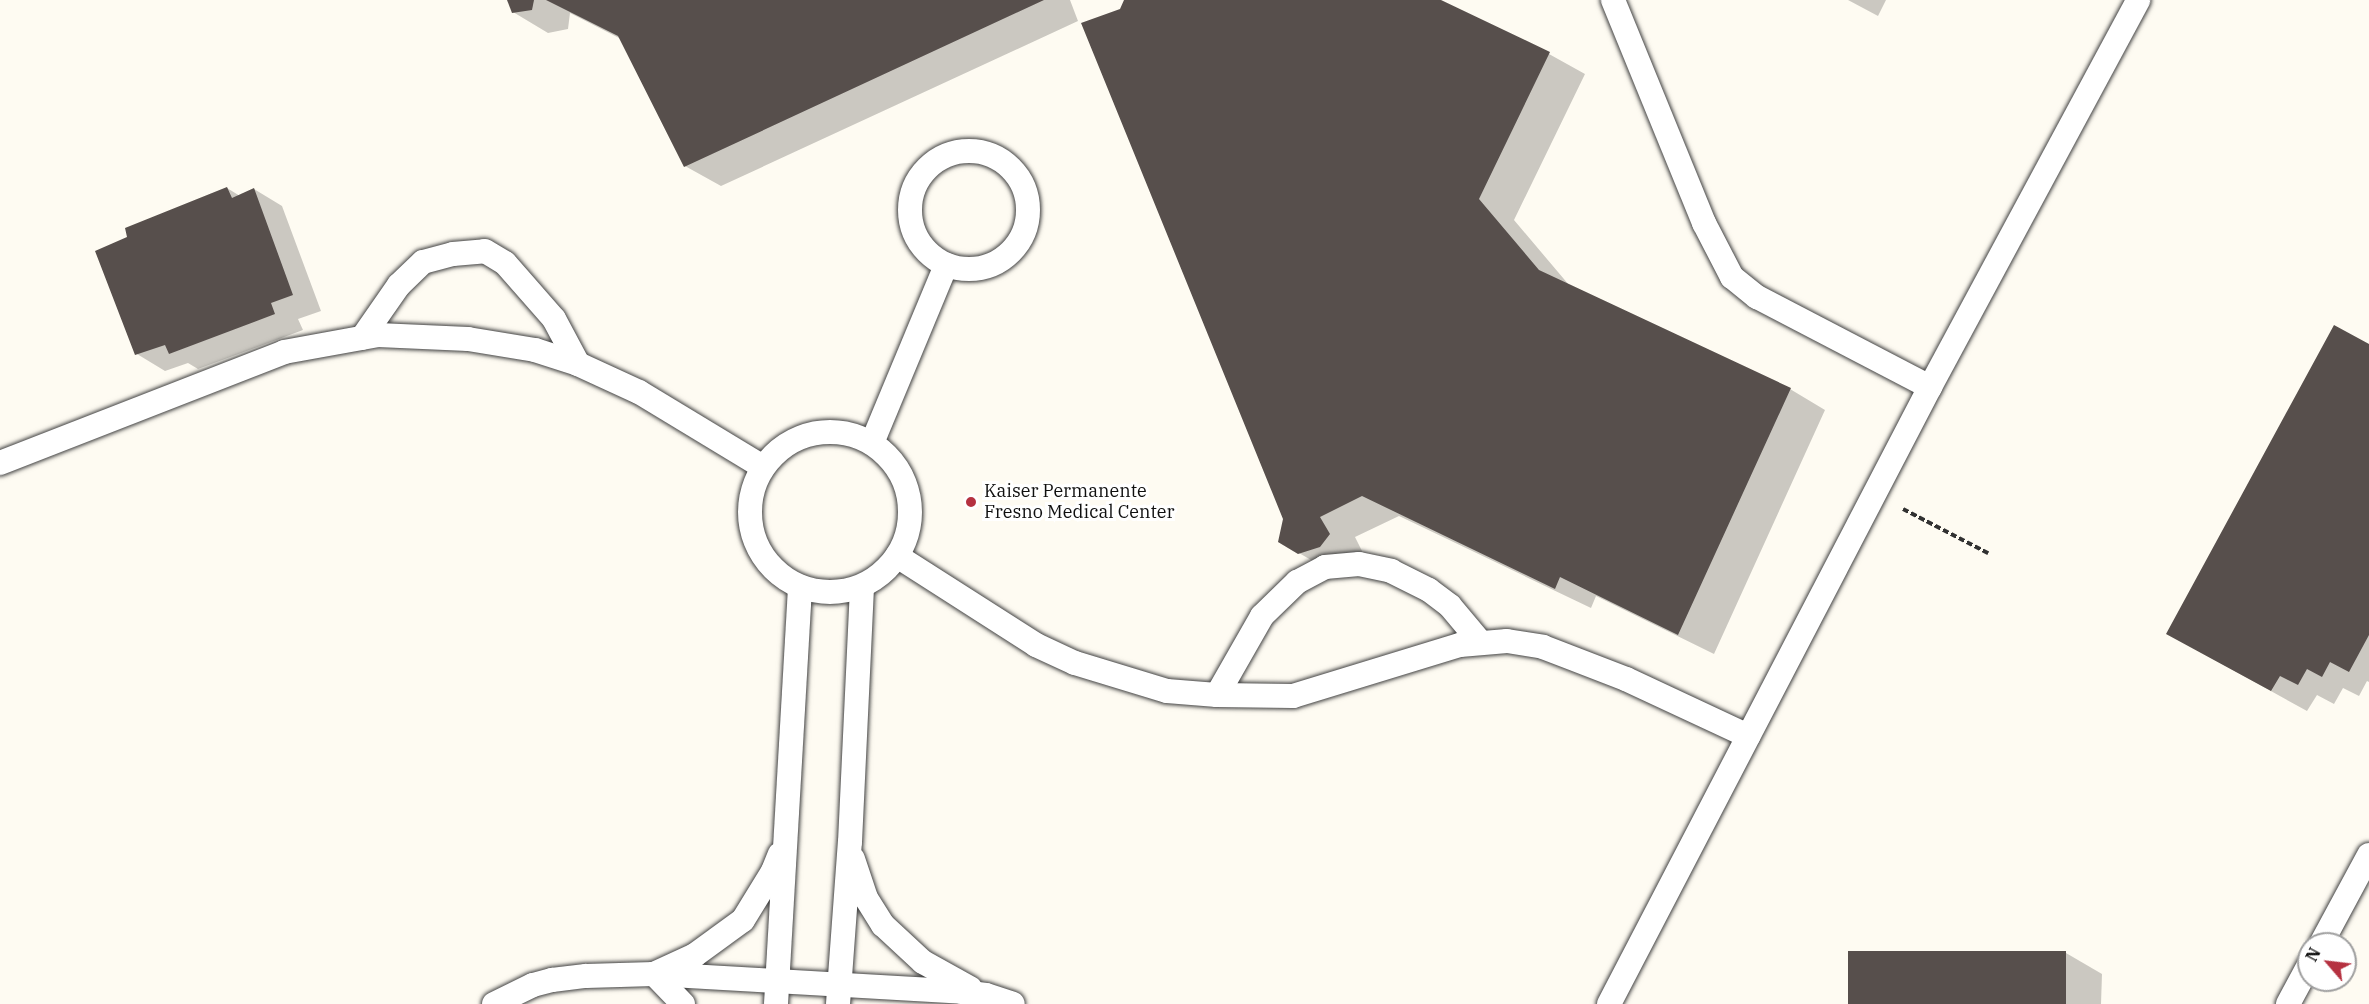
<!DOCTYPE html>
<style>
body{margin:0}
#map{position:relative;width:2369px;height:1004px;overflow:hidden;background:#fefbf2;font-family:"IBM Plex Serif",serif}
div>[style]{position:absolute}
.shadow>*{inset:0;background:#0003}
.building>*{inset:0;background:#574f4c;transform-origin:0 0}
.path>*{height:4px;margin-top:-2px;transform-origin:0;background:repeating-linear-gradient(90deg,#313131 0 6px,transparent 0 9px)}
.roads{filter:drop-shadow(0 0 2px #424242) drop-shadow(0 0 2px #424242)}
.lane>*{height:24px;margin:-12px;padding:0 12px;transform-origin:12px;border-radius:12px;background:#fff}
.lane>.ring{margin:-12px;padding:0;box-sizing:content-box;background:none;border:24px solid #fff;border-radius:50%}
.dots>*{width:16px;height:16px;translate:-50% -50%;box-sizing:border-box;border:3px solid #fff;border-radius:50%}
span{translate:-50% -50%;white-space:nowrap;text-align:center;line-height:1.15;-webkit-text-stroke:6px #fff;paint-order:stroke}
.poi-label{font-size:18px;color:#0f0f0f}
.left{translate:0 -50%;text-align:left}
.north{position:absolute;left:2297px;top:932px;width:60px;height:60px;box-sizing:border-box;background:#fff;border:2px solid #9f9f9f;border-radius:50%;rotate:298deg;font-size:16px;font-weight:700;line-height:24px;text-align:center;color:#0f0f0f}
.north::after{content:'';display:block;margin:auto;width:21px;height:27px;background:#b53140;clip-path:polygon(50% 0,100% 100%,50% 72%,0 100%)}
</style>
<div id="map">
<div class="shadow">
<i style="clip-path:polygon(509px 0,1070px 0,1078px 21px,721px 186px,685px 166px,621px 39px,570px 13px,568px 29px,548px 33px,513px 12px)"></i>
<i style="clip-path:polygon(1126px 0,1438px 0,1549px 54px,1585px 74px,1514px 220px,1569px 285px,1790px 389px,1825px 410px,1714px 654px,1596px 596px,1591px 608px,1399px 516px,1355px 537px,1364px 555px,1335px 574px,1299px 553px,1285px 519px,1121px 10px)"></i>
<i style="clip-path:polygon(1848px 0,1886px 0,1878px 16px)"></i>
<i style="clip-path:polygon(227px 188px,240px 196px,254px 189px,282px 206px,321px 311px,298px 319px,303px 330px,198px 369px,188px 363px,165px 371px,137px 354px,129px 238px)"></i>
<i style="clip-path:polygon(2369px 346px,2369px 682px,2367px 681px,2359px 696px,2343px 688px,2334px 704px,2317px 695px,2307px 711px,2204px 654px)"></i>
<i style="clip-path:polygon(2066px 953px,2102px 974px,2101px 1004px,1849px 1004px)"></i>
</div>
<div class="building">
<i style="clip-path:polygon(507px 0,534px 0,532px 10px,512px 13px)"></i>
<i style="clip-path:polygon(546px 0,1044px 0,684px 167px,618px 36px)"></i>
<i style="clip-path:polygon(1124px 0,1441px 0,1550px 52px,1479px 199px,1539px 270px,1791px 388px,1678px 635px,1560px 577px,1555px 589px,1362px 496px,1320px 517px,1330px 534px,1320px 547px,1298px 554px,1278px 542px,1283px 519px,1081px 23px,1120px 9px)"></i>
<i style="clip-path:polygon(227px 187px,232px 198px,254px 188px,293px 295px,271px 303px,275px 314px,169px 354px,165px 345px,135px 355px,95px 251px,127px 237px,125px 228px)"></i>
<i style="clip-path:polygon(2334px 325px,2369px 344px,2369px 635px,2349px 672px,2330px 662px,2322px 677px,2307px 669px,2298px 685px,2280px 676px,2271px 691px,2166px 634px)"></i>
<i style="left:1848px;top:951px;width:218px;height:53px"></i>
</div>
<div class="path">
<i style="left:1903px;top:509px;width:96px;rotate:27.4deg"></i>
</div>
<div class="roads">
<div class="lane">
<i style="left:1613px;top:0;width:241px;rotate:67.8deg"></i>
<i style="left:1704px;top:223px;width:61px;rotate:62.6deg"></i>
<i style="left:1732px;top:277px;width:32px;rotate:39deg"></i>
<i style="left:1757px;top:297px;width:195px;rotate:27.5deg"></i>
<i class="ring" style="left:910px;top:151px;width:94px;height:94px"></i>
<i style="left:362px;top:338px;width:65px;rotate:-55.1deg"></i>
<i style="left:399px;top:285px;width:33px;rotate:-44deg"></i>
<i style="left:423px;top:262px;width:31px;rotate:-15deg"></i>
<i style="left:453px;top:254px;width:32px;rotate:-5deg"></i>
<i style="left:485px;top:251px;width:23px;rotate:31deg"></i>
<i style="left:505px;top:263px;width:74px;rotate:48.8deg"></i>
<i style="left:554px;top:319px;width:51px;rotate:61.9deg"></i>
<i class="ring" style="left:750px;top:432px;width:136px;height:136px"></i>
<i style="left:872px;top:443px;width:193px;rotate:-67.4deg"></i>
<i style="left:0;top:463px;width:305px;rotate:-21.3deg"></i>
<i style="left:284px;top:352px;width:96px;rotate:-10.3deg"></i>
<i style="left:378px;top:335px;width:90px;rotate:2.5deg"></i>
<i style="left:468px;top:339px;width:68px;rotate:9.3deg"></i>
<i style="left:535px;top:350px;width:45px;rotate:18deg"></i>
<i style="left:578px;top:364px;width:67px;rotate:24.7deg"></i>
<i style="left:639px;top:392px;width:145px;rotate:31.2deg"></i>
<i style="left:897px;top:556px;width:165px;rotate:32.6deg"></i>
<i style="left:1036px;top:645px;width:43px;rotate:24.8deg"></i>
<i style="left:1075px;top:663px;width:96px;rotate:16.9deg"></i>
<i style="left:1167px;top:691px;width:50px;rotate:4.6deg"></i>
<i style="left:1217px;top:695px;width:76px;rotate:0.8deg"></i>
<i style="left:1293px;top:696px;width:175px;rotate:-17deg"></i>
<i style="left:1460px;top:645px;width:47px;rotate:-4.9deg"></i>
<i style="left:1507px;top:641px;width:36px;rotate:9deg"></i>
<i style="left:1543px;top:647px;width:89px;rotate:21.1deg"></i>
<i style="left:1626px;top:679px;width:135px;rotate:25deg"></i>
<i style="left:1217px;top:695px;width:91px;rotate:-60.3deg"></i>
<i style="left:1262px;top:616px;width:49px;rotate:-44.2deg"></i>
<i style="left:1297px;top:582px;width:32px;rotate:-28deg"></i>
<i style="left:1325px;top:567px;width:34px;rotate:-5deg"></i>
<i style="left:1359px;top:564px;width:33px;rotate:12deg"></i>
<i style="left:1391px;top:571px;width:42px;rotate:26.6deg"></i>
<i style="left:1429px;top:590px;width:26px;rotate:37deg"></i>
<i style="left:1450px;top:606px;width:48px;rotate:50deg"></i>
<i style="left:853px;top:859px;width:41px;rotate:71.6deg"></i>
<i style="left:866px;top:898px;width:32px;rotate:58deg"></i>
<i style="left:883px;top:925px;width:54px;rotate:42.8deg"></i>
<i style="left:923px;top:962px;width:54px;rotate:29deg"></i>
<i style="left:2321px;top:944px;width:101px;rotate:-61.7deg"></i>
<i style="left:494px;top:1004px;width:43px;rotate:-26deg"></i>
<i style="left:533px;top:985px;width:20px;rotate:-15deg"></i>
<i style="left:552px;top:980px;width:34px;rotate:-7deg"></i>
<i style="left:586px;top:976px;width:68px;rotate:-1.7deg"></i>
<i style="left:654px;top:974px;width:309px;rotate:3.3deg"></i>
<i style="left:962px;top:992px;width:24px;rotate:7deg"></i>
<i style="left:986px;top:995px;width:28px;rotate:18deg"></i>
<i style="left:683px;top:1004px;width:42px;rotate:-134deg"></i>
<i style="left:654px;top:974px;width:45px;rotate:-24.9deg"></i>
<i style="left:695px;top:955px;width:59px;rotate:-36.1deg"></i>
<i style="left:743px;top:920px;width:57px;rotate:-58.5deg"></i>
<i style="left:773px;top:871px;width:18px;rotate:-68deg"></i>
<i style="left:776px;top:1004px;width:418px;rotate:-86.7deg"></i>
<i style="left:838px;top:1004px;width:162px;rotate:-85.8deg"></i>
<i style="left:850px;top:842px;width:256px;rotate:-87.3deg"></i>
<i style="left:1609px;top:1004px;width:696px;rotate:-62.51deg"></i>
<i style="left:1930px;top:387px;width:439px;rotate:-61.7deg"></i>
<i style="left:2288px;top:1004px;width:44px;rotate:-61.7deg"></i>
</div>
</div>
<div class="dots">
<i style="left:971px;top:502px;background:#b53140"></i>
</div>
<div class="poi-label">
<span class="left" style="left:984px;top:502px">Kaiser Permanente<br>Fresno Medical Center</span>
</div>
<div class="north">N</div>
</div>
